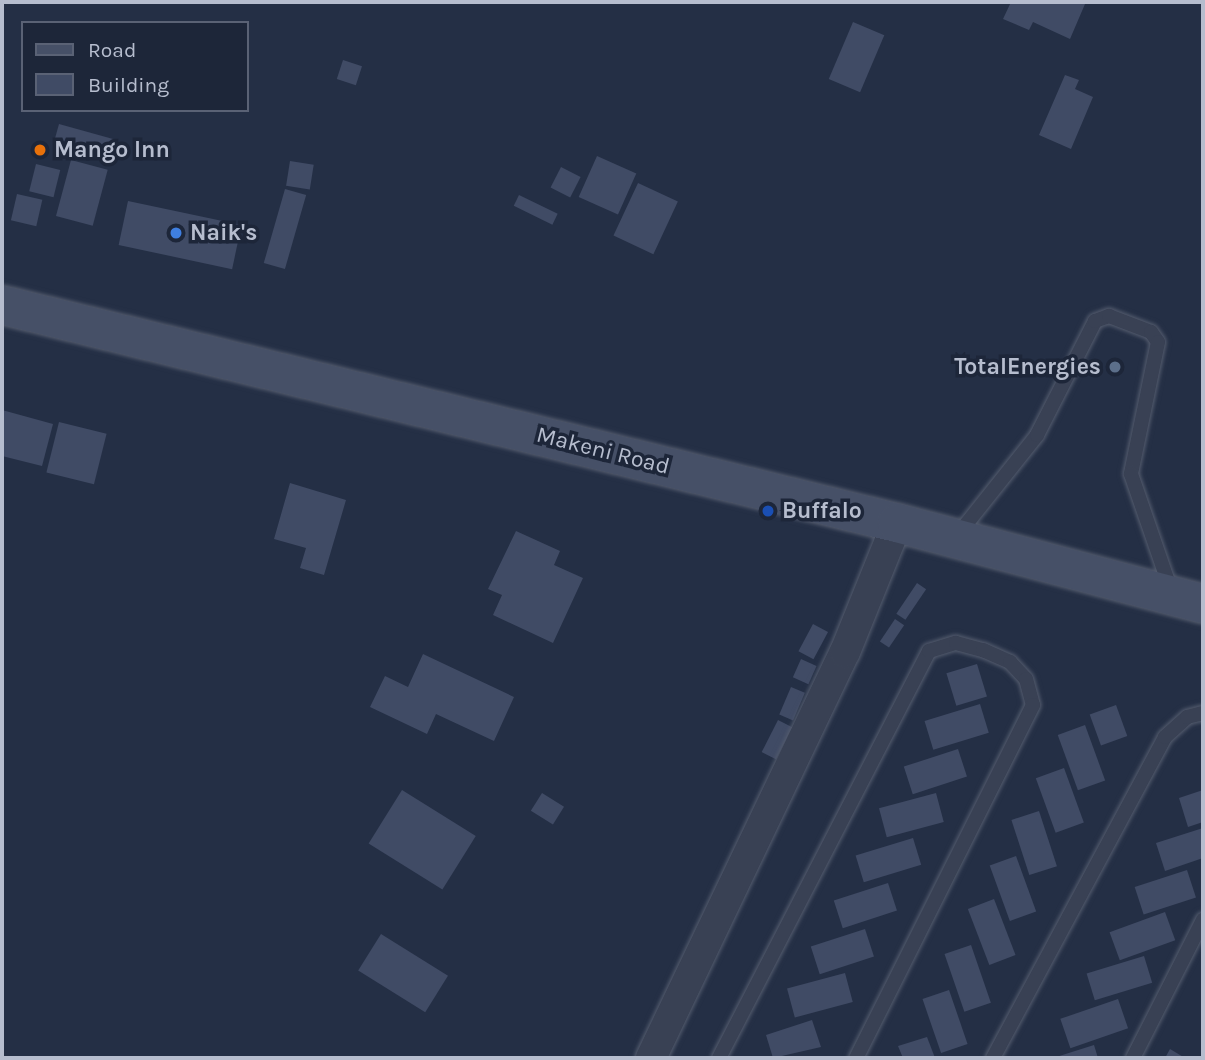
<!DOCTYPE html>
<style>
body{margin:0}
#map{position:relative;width:1205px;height:1060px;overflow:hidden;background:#242f45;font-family:Karla,sans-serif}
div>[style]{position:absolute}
.building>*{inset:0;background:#404b65;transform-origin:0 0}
.roads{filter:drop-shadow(0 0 2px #545c6e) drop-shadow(0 0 2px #545c6e)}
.lane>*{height:14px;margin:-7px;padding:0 7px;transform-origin:7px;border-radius:7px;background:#394154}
.street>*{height:30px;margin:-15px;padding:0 15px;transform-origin:15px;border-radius:15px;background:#394154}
.secondary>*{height:38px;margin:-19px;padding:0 19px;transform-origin:19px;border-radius:19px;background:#465067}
.dots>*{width:19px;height:19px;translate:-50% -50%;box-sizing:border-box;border:4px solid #1d2639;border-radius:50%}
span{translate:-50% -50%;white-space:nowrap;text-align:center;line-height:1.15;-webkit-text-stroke:7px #1d2639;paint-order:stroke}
.poi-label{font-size:23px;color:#b6bdce;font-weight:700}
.left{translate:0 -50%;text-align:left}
.right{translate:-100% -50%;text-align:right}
.street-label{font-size:23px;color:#b6bdce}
.frame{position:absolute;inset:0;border:4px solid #b6bdce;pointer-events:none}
.legend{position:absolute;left:21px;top:21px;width:228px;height:91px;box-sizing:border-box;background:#1d2639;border:2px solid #5a6275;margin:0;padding:9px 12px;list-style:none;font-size:21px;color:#b6bdce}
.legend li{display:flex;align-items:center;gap:14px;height:35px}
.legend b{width:35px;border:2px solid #5a6275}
</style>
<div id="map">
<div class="building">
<i style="clip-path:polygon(1011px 2px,1080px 2px,1085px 4px,1070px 39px,1033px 22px,1029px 30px,1003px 19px)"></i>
<i style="left:853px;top:22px;width:34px;height:62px;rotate:23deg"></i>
<i style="left:343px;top:60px;width:20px;height:20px;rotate:18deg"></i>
<i style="clip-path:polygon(1065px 75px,1079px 80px,1075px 89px,1093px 97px,1071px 149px,1039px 135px)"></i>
<i style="clip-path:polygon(59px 124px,113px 139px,106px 163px,54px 142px)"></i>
<i style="left:597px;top:156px;width:43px;height:45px;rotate:24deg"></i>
<i style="left:71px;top:160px;width:38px;height:58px;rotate:15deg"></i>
<i style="left:290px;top:161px;width:24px;height:25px;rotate:9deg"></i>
<i style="left:36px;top:164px;width:25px;height:28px;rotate:14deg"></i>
<i style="left:561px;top:167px;width:22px;height:23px;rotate:27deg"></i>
<i style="left:638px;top:183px;width:44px;height:58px;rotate:25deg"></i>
<i style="left:285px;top:189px;width:22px;height:77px;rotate:16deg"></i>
<i style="left:17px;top:194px;width:26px;height:27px;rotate:13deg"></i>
<i style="left:519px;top:195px;width:43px;height:12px;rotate:26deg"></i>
<i style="left:128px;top:201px;width:116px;height:45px;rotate:12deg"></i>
<i style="clip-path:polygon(2px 410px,53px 424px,42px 466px,2px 456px)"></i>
<i style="left:59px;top:422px;width:49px;height:52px;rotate:14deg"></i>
<i style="clip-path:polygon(290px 483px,346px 500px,324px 575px,300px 568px,306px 548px,274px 539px)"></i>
<i style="clip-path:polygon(516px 531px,560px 551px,554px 565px,583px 578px,553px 643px,493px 615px,502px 595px,488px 589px)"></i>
<i style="left:917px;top:583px;width:11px;height:37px;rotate:34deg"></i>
<i style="left:895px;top:619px;width:11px;height:27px;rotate:34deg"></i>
<i style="left:813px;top:624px;width:17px;height:31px;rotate:28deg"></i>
<i style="clip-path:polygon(423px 654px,514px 697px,494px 741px,436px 714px,427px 734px,370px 707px,385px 676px,408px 687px)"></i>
<i style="left:801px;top:659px;width:17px;height:20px;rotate:24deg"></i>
<i style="left:977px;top:664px;width:34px;height:32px;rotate:73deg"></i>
<i style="left:791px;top:687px;width:15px;height:30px;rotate:23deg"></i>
<i style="left:980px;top:704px;width:30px;height:58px;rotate:73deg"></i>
<i style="left:1116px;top:705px;width:33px;height:28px;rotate:70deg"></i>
<i style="left:778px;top:720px;width:16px;height:36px;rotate:27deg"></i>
<i style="left:1085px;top:725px;width:59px;height:29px;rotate:70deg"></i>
<i style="left:958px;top:749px;width:29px;height:57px;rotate:72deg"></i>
<i style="left:1064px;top:768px;width:58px;height:30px;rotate:70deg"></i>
<i style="left:402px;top:790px;width:87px;height:63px;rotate:32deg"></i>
<i style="clip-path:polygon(1203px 790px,1203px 822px,1188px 827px,1179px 798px)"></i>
<i style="left:542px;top:793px;width:26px;height:21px;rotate:32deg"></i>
<i style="left:936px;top:793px;width:30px;height:59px;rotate:75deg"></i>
<i style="left:1039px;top:811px;width:58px;height:29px;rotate:72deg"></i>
<i style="clip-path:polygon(1203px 828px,1203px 858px,1165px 871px,1156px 843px)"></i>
<i style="left:913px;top:838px;width:28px;height:60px;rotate:73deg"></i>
<i style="left:1016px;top:856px;width:59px;height:28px;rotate:70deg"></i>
<i style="left:1187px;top:870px;width:29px;height:55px;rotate:72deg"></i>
<i style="left:888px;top:883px;width:29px;height:57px;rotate:72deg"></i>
<i style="left:994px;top:899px;width:60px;height:28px;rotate:69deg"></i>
<i style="left:1165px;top:912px;width:30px;height:59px;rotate:70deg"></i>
<i style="left:865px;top:929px;width:29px;height:57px;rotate:72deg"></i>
<i style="left:381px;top:934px;width:79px;height:43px;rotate:32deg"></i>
<i style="left:971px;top:945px;width:61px;height:28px;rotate:71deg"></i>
<i style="left:1144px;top:956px;width:28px;height:60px;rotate:73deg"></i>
<i style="left:845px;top:973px;width:30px;height:60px;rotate:75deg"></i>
<i style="left:949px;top:990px;width:57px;height:28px;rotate:71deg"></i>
<i style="left:1118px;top:999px;width:31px;height:61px;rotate:71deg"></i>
<i style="clip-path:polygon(812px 1020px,821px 1047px,773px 1058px,766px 1035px)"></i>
<i style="clip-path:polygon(927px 1037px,935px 1058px,903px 1058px,898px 1046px)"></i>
<i style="clip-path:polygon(1094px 1045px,1098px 1058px,1053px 1058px)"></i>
<i style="clip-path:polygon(1170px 1049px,1185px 1058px,1165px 1058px)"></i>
</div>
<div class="roads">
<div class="lane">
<i style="left:956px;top:537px;width:130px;rotate:-51.5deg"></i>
<i style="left:1037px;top:435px;width:128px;rotate:-63deg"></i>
<i style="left:1095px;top:321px;width:15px;rotate:-20deg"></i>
<i style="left:1109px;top:316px;width:45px;rotate:20.9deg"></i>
<i style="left:1151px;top:332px;width:12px;rotate:55deg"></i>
<i style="left:1158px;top:342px;width:135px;rotate:101.6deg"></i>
<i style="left:1131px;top:474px;width:123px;rotate:71deg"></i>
<i style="left:719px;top:1058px;width:458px;rotate:-62.7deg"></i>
<i style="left:929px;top:651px;width:28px;rotate:-17deg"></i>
<i style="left:956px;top:643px;width:28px;rotate:15deg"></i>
<i style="left:983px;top:650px;width:30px;rotate:24deg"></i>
<i style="left:1010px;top:662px;width:23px;rotate:47deg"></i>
<i style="left:1026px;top:679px;width:27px;rotate:75deg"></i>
<i style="left:1033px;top:705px;width:395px;rotate:116.6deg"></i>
<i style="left:993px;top:1058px;width:364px;rotate:-61.8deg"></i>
<i style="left:1165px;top:737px;width:30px;rotate:-42deg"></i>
<i style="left:1187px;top:717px;width:16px;rotate:-14deg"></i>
<i style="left:1133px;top:1058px;width:155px;rotate:-63.1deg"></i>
</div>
<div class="street">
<i style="left:651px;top:1058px;width:450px;rotate:-64.5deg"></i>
<i style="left:845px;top:652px;width:139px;rotate:-68deg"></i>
</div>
<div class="secondary">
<i style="left:2px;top:305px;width:921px;rotate:13.69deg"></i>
<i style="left:897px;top:523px;width:317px;rotate:14.8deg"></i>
</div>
</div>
<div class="dots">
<i style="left:40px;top:150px;background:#e8710a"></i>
<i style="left:176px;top:233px;background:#3f7fe0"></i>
<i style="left:1115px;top:367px;background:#5c6f8a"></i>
<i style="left:768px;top:511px;background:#1a4fb4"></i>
</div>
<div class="poi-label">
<span class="left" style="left:54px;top:150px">Mango Inn</span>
<span class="left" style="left:190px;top:233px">Naik's</span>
<span class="right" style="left:1101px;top:367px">TotalEnergies</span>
<span class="left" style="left:782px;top:511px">Buffalo</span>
</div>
<div class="street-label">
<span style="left:603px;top:451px;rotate:14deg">Makeni Road</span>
</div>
<div class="frame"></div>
<ul class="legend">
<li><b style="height:9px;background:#465067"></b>Road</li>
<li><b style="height:19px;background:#404b65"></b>Building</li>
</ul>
</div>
